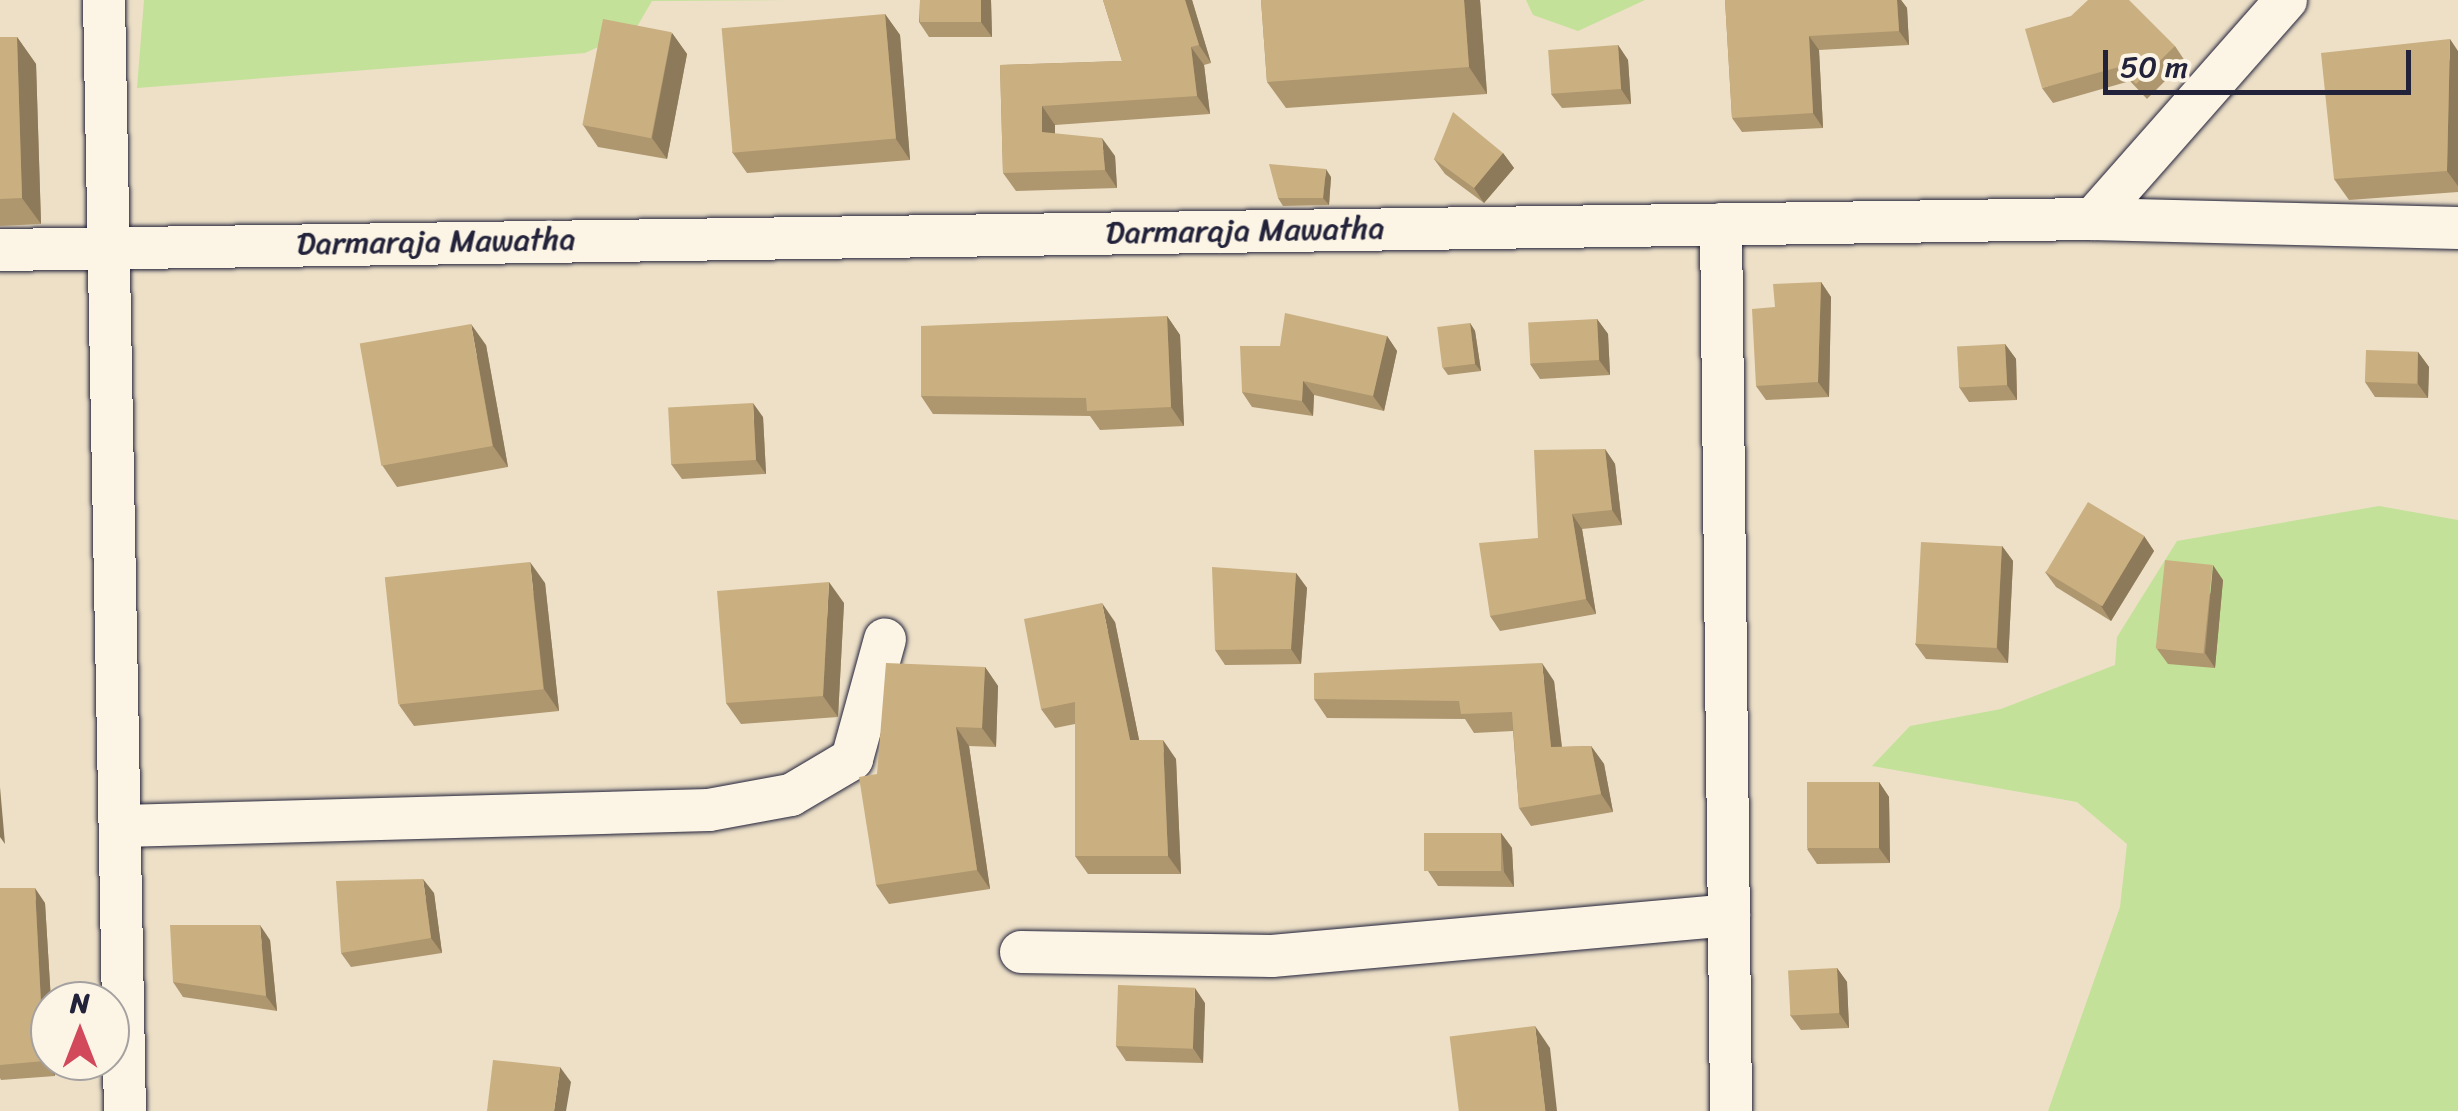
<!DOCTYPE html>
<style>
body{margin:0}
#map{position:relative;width:2458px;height:1111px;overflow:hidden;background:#ede0c7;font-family:Sriracha,sans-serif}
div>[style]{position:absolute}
.green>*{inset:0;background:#c3e199}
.roads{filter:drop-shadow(0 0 2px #22223b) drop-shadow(0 0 2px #22223b)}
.street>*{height:42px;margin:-21px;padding:0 21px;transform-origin:21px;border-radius:21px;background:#fcf5e5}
.wall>*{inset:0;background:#ae966e}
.shaded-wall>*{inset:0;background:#8d7a5a}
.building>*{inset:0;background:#caaf80;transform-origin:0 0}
span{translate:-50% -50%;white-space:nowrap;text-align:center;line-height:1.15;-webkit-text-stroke:10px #fcf5e5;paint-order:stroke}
.street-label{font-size:32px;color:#22223b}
.north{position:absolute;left:30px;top:981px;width:100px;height:100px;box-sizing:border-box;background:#fcf5e5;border:2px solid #a5a1a1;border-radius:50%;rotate:0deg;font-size:28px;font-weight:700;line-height:40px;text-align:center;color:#22223b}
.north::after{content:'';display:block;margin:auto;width:35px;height:45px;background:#d1495b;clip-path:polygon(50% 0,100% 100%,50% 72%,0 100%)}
.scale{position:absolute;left:2103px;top:50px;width:308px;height:45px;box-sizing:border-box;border:5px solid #22223b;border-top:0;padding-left:12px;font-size:30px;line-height:35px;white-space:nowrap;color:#22223b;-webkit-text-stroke:8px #fcf5e5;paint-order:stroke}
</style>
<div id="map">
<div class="green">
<i style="clip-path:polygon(144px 0,786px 0,652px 1px,635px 30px,585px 53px,137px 88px)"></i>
<i style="clip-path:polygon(1526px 0,1645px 0,1578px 31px,1533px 15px)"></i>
<i style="clip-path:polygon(2379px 506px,2458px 520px,2458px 1111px,2048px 1111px,2120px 907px,2127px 844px,2077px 802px,1872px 766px,1910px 726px,2001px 709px,2115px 665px,2117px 637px,2177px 541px)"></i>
</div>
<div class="roads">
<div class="street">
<i style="left:104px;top:0;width:1111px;rotate:88.92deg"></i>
<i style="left:2093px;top:219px;width:365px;rotate:1.4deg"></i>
<i style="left:1721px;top:224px;width:887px;rotate:89.35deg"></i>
<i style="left:0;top:250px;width:2093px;rotate:-0.85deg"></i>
<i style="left:2093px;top:219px;width:292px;rotate:-48.6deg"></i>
<i style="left:122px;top:826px;width:587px;rotate:-1.56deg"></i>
<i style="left:709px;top:810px;width:83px;rotate:-10.4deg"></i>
<i style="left:791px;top:795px;width:71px;rotate:-30.5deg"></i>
<i style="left:852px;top:759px;width:124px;rotate:-74.6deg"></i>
<i style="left:1021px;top:952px;width:251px;rotate:0.9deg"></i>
<i style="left:1272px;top:956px;width:459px;rotate:-5.1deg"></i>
</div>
</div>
<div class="wall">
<i style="clip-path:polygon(920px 0,991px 0,992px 37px,929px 37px,919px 22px)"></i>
<i style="clip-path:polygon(1103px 0,1192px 0,1211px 63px,1204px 65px,1210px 114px,1055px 125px,1055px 134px,1115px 156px,1117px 188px,1016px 191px,1003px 173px,1000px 65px,1122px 61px)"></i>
<i style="clip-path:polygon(1261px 0,1480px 0,1487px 94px,1286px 108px,1267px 82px)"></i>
<i style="clip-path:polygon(1725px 0,1901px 0,1907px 8px,1909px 45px,1819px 50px,1823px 128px,1742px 132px,1732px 118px)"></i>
<i style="clip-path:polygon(885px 14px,900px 35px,910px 160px,747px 173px,732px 152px)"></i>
<i style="clip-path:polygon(672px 33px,687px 54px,667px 159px,598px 147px,583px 125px)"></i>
<i style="clip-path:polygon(0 37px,17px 37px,36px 64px,41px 224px,0 226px)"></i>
<i style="clip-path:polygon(1618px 45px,1628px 60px,1631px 104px,1562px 108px,1551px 94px)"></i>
<i style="clip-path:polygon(2175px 46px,2185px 61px,2147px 99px,2130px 81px,2053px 103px,2042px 88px)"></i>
<i style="clip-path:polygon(2458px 51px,2458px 192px,2349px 200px,2334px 179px)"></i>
<i style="clip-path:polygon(1503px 153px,1514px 168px,1484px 203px,1445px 174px,1434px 159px)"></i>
<i style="clip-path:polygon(1331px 177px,1329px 205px,1283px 206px,1278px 198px)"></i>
<i style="clip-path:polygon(1821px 282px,1831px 297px,1829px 397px,1766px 400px,1756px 386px,1775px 307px)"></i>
<i style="clip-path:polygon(1167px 316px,1180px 335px,1184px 426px,1100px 430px,1090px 416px,933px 414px,921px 396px)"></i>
<i style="clip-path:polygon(1597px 319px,1608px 334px,1610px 375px,1540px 379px,1530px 364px)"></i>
<i style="clip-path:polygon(1470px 323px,1475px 331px,1481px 371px,1448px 375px,1443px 368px)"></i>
<i style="clip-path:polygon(1387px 336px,1397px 351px,1384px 411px,1314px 395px,1313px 416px,1252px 407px,1242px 392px,1280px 346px)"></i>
<i style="clip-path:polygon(2005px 344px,2016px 359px,2017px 400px,1969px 402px,1959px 387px)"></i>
<i style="clip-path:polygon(486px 345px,508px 467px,397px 487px,382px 465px)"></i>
<i style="clip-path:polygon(2418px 352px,2429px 367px,2428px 398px,2375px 397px,2365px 382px)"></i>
<i style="clip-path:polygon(763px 417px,766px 474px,682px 479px,671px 464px)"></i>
<i style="clip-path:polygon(1605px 449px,1615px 464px,1622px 525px,1582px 529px,1596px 614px,1500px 631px,1490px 616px,1538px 538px)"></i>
<i style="clip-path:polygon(2144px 536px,2154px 551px,2111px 621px,2056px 587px,2045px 572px)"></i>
<i style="clip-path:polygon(2002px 546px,2013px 561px,2008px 663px,1926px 659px,1915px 644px)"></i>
<i style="clip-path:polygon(1296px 573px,1307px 588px,1301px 664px,1225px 665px,1215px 650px)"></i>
<i style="clip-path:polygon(2223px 580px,2215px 668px,2168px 664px,2157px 649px)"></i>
<i style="clip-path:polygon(545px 583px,559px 711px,414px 726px,399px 705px)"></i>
<i style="clip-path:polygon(844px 603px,838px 717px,741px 724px,726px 703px)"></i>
<i style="clip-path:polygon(1115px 622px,1139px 740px,1176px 759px,1181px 874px,1088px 874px,1075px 856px,1075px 724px,1055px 728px,1041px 709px)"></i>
<i style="clip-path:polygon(985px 667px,998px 686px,996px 747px,969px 746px,990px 889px,889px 904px,876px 885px,877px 774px)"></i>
<i style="clip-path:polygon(1554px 681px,1562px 747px,1591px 746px,1604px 764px,1613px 812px,1531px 826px,1519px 808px,1513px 731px,1474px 733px,1465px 719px,1327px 718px,1314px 699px)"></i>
<i style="clip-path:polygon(1879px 782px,1889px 797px,1890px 863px,1817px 864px,1807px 849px)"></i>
<i style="clip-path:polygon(1501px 833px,1512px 848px,1514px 887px,1438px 886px,1428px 871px)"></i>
<i style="clip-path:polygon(0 888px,45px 903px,51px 1001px,50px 1061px,54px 1061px,55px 1076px,1px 1080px,0 1078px)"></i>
<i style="clip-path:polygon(434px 893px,442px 953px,351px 967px,341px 953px)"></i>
<i style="clip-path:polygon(270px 940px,277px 1011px,183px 997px,173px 982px)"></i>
<i style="clip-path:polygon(1837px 968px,1847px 982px,1849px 1028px,1801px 1030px,1790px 1015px)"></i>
<i style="clip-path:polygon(1205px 1003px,1203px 1063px,1126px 1061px,1116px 1046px)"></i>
</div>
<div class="shaded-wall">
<i style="clip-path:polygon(981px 0,991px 0,992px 37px,981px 22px)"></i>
<i style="clip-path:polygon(1185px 0,1192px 0,1211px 63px,1199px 45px)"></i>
<i style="clip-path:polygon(1464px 0,1480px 0,1487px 94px,1469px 67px)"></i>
<i style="clip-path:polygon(1897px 0,1901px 0,1907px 8px,1909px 45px,1899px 31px)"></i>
<i style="clip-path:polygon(885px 14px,900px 35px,910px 160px,896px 139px)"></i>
<i style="clip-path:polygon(672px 33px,687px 54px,667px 159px,652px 138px)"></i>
<i style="clip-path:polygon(1809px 36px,1819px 50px,1823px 128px,1813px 113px)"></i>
<i style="clip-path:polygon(17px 37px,36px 64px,41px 224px,22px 198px)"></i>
<i style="clip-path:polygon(2450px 39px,2458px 51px,2458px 186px,2447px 171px)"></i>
<i style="clip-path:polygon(1618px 45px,1628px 60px,1631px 104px,1621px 89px)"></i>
<i style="clip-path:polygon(1191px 47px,1204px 65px,1210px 114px,1197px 96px)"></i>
<i style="clip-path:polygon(1042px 106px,1055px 125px,1055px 151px,1042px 132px)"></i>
<i style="clip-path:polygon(1102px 138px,1115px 156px,1117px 188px,1105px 170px)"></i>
<i style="clip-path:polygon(1503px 153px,1514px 168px,1484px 203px,1474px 188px)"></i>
<i style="clip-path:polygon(1326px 169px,1331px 177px,1329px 205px,1323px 198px)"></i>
<i style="clip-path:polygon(1821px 282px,1831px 297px,1829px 397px,1818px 382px)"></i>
<i style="clip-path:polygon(1167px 316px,1180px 335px,1184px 426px,1171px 407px)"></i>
<i style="clip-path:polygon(1597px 319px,1608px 334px,1610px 375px,1599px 360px)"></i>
<i style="clip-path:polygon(1470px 323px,1475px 331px,1481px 371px,1475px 364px)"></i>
<i style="clip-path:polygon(471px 324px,486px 345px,508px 467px,493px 446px)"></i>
<i style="clip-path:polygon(1387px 336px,1397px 351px,1384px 411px,1373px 396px)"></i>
<i style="clip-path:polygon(2005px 344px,2016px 359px,2017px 400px,2007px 385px)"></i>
<i style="clip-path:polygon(2418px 352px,2429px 367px,2428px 398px,2418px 384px)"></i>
<i style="clip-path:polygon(1303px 381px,1314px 395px,1313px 416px,1302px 401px)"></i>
<i style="clip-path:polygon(753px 403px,763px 417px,766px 474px,756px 460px)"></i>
<i style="clip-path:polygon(1605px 449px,1615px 464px,1622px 525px,1612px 510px)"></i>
<i style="clip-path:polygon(1572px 514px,1582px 529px,1596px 614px,1586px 599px)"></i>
<i style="clip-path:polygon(2144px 536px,2154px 551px,2111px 621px,2101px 606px)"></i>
<i style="clip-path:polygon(2002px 546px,2013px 561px,2008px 663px,1997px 648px)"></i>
<i style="clip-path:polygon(530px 562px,545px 583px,559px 711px,544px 689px)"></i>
<i style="clip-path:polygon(2213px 565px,2223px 580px,2215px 668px,2205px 653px)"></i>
<i style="clip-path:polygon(1296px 573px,1307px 588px,1301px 664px,1291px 649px)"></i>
<i style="clip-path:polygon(829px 582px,844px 603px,838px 717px,823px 696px)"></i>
<i style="clip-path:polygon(1102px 603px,1115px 622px,1143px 759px,1130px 740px)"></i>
<i style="clip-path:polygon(1542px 663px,1554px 681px,1564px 766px,1551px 747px)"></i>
<i style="clip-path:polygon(985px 667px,998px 686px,996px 747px,982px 728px)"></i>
<i style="clip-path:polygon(956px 727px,969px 746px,990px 889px,977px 870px)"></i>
<i style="clip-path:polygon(1163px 740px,1176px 759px,1181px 874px,1168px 856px)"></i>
<i style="clip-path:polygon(1591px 746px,1604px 764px,1613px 812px,1601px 794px)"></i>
<i style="clip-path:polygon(1879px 782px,1889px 797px,1890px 863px,1879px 848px)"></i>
<i style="clip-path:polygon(0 787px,5px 844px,0 837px)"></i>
<i style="clip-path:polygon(1501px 833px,1512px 848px,1514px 887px,1504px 872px)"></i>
<i style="clip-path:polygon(423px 879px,434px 893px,442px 953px,431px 938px)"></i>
<i style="clip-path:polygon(35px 888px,45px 903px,51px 1001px,50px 1061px,54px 1061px,55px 1076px,44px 1061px)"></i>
<i style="clip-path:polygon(260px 925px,270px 940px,277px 1011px,266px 996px)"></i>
<i style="clip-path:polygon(1837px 968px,1847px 982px,1849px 1028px,1839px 1013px)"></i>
<i style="clip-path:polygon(1195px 988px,1205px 1003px,1203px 1063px,1193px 1048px)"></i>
<i style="clip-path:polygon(1535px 1026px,1550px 1048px,1557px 1111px,1545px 1111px)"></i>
<i style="clip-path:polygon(560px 1067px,571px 1082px,566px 1111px,554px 1111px)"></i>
</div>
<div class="building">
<i style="left:920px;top:0;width:61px;height:22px"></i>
<i style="clip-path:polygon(1103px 0,1185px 0,1199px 45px,1191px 47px,1197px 96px,1042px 106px,1042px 132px,1102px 138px,1105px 170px,1003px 173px,1000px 65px,1122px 61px)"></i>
<i style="clip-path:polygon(1261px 0,1464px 0,1469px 67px,1267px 82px)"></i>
<i style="clip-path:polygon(1725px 0,1897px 0,1899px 31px,1809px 36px,1813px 113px,1732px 118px)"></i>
<i style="clip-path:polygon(2088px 0,2129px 0,2175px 46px,2136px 84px,2119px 67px,2042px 88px,2025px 29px,2071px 16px)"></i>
<i style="left:885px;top:14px;width:125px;height:164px;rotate:85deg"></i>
<i style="left:603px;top:19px;width:70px;height:108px;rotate:11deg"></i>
<i style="clip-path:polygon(0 37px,17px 37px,22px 198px,0 199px)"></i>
<i style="clip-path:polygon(2450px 39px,2447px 171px,2334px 179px,2321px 53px)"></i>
<i style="left:1618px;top:45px;width:44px;height:70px;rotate:86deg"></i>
<i style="clip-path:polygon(1453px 112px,1503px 153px,1474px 188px,1434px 159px)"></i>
<i style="clip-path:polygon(1269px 164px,1326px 169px,1323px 198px,1278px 198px)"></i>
<i style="clip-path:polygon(1821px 282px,1818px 382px,1756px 386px,1752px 309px,1775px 307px,1773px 284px)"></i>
<i style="clip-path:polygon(1285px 313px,1387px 336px,1373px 396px,1303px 381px,1302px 401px,1242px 392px,1240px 346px,1280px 346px)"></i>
<i style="clip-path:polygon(1167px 316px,1171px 407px,1087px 411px,1086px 398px,921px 396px,921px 326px)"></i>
<i style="left:1597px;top:319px;width:41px;height:69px;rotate:87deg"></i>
<i style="left:1470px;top:323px;width:41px;height:33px;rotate:83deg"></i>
<i style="left:471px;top:324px;width:124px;height:113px;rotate:80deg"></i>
<i style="left:2005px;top:344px;width:41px;height:48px;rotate:87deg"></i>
<i style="left:2366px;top:350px;width:52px;height:32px;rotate:2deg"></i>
<i style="left:753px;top:403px;width:57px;height:85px;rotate:87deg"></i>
<i style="clip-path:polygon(1605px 449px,1612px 510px,1572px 514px,1586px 599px,1490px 616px,1479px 543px,1538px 538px,1534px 450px)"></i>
<i style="left:2088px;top:502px;width:66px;height:82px;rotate:31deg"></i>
<i style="left:1921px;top:542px;width:81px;height:102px;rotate:3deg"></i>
<i style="left:2165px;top:560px;width:48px;height:89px;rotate:6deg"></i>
<i style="left:530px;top:562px;width:128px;height:146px;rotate:84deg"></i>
<i style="clip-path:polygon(1212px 567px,1296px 573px,1291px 649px,1215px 650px)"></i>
<i style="clip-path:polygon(829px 582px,823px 696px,726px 703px,717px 591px)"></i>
<i style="clip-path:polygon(1102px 603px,1130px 740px,1163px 740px,1168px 856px,1075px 856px,1075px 702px,1041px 709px,1024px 619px)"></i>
<i style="clip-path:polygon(886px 663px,985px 667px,982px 728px,956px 727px,977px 870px,876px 885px,859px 777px,877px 774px)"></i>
<i style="clip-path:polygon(1542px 663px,1551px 747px,1591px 746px,1601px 794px,1519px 808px,1512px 712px,1461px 714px,1459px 701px,1314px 699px,1314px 673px)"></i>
<i style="left:1879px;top:782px;width:66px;height:72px;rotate:90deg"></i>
<i style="left:1424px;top:833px;width:77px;height:38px"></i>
<i style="clip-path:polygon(423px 879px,431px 938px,341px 953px,336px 881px)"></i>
<i style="clip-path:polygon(0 888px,35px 888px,44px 1061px,0 1065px)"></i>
<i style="clip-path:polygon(170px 925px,260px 925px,266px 996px,173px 982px)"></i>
<i style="left:1837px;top:968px;width:45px;height:49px;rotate:87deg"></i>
<i style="left:1118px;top:985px;width:77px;height:61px;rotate:2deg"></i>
<i style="left:1535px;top:1026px;width:86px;height:86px;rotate:83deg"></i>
<i style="clip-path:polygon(493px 1060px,560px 1067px,554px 1111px,487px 1111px)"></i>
</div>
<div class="street-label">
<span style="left:1245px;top:231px;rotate:-1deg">Darmaraja Mawatha</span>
<span style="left:436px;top:242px;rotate:-1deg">Darmaraja Mawatha</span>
</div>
<div class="north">N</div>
<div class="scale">50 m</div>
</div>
